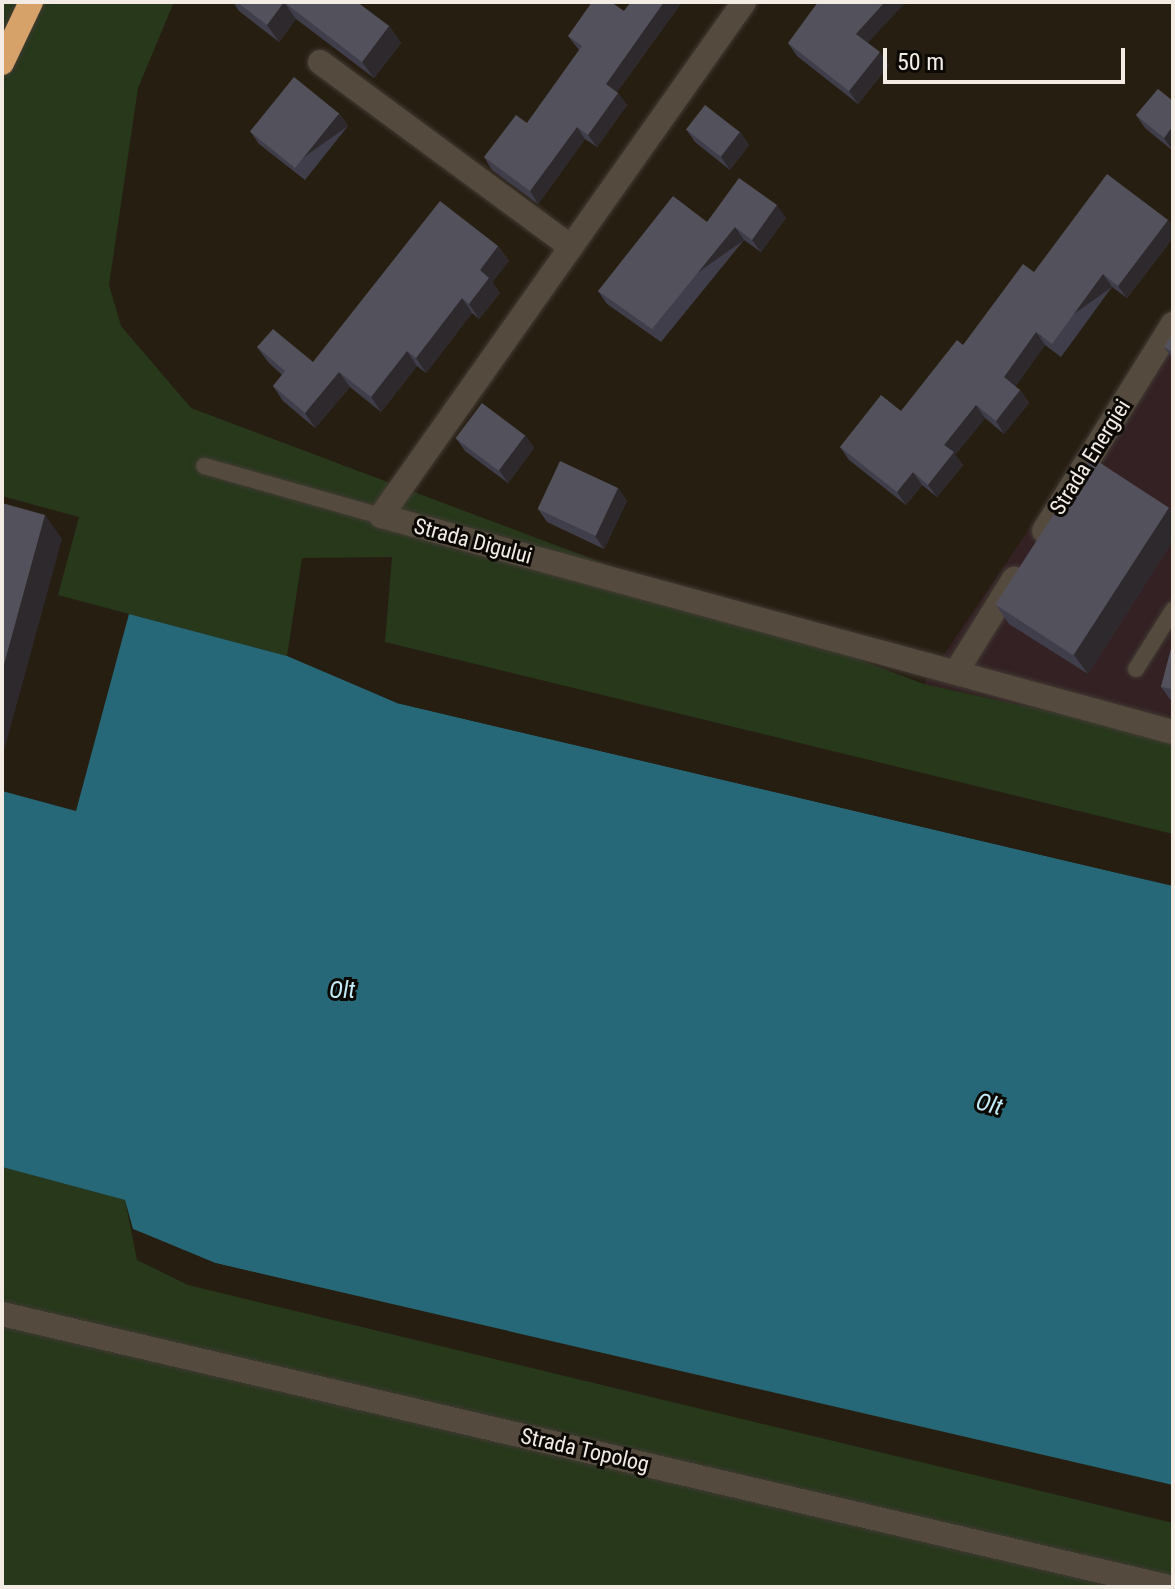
<!DOCTYPE html>
<style>
body{margin:0}
#map{position:relative;width:1175px;height:1589px;overflow:hidden;background:#271e12;font-family:"Roboto Condensed",sans-serif}
div>[style]{position:absolute}
.industrial>*{inset:0;background:#342124}
.green>*{inset:0;background:#27381b}
.water>*{inset:0;background:#266877}
.pier>*{inset:0;background:#271e12}
.roads{filter:drop-shadow(0 0 2px #413a33) drop-shadow(0 0 2px #413a33)}
.lane>*{height:16px;margin:-8px;padding:0 8px;transform-origin:8px;border-radius:8px;background:#544a3d}
.street>*{height:24px;margin:-12px;padding:0 12px;transform-origin:12px;border-radius:12px;background:#544a3d}
.highway>*{height:24px;margin:-12px;padding:0 12px;transform-origin:12px;border-radius:12px;background:#d7a16a}
.wall>*{inset:0;background:#403e4b}
.shaded-wall>*{inset:0;background:#2e292d;transform-origin:0 0}
.building>*{inset:0;background:#53515b;transform-origin:0 0}
span{translate:-50% -50%;white-space:nowrap;text-align:center;line-height:1.15;-webkit-text-stroke:6px #0c0905;paint-order:stroke}
.street-label{font-size:22px;color:#f2ece4}
.water-label{font-size:24px;color:#c2edf8;font-style:italic}
.frame{position:absolute;inset:0;border:4px solid #f2ece4;pointer-events:none}
.scale{position:absolute;left:883px;top:48px;width:242px;height:36px;box-sizing:border-box;border:4px solid #f2ece4;border-top:0;padding-left:10px;font-size:24px;line-height:28px;white-space:nowrap;color:#f2ece4;-webkit-text-stroke:6px #0c0905;paint-order:stroke}
</style>
<div id="map">
<div class="industrial">
<i style="clip-path:polygon(1173px 317px,1173px 738px,924px 684px)"></i>
</div>
<div class="green">
<i style="clip-path:polygon(2px 2px,174px 2px,138px 88px,109px 285px,121px 326px,191px 408px,924px 684px,1173px 738px,1173px 834px,385px 642px,392px 557px,302px 558px,287px 656px,58px 595px,79px 517px,2px 496px)"></i>
<i style="clip-path:polygon(2px 1167px,125px 1200px,137px 1260px,188px 1285px,1173px 1523px,1173px 1587px,2px 1587px)"></i>
</div>
<div class="water">
<i style="clip-path:polygon(129px 614px,287px 656px,397px 703px,1173px 886px,1173px 1485px,215px 1263px,133px 1229px,125px 1200px,2px 1167px,2px 791px,76px 811px)"></i>
</div>
<div class="pier">
<i style="clip-path:polygon(287px 652px,398px 699px,1173px 886px,397px 703px)"></i>
<i style="clip-path:polygon(133px 1229px,215px 1263px,1173px 1489px,214px 1267px)"></i>
</div>
<div class="roads">
<div class="lane">
<i style="left:204px;top:466px;width:184px;rotate:15.8deg"></i>
<i style="left:1136px;top:669px;width:70px;rotate:-57.9deg"></i>
</div>
<div class="street">
<i style="left:744px;top:2px;width:629px;rotate:125.23deg"></i>
<i style="left:381px;top:516px;width:821px;rotate:15.26deg"></i>
<i style="left:320px;top:62px;width:312px;rotate:36.4deg"></i>
<i style="left:1044px;top:531px;width:244px;rotate:-58.1deg"></i>
<i style="left:956px;top:672px;width:110px;rotate:-58.1deg"></i>
<i style="left:2px;top:1314px;width:1199px;rotate:13.17deg"></i>
</div>
<div class="highway">
<i style="left:2px;top:63px;width:68px;rotate:-64.6deg"></i>
</div>
</div>
<div class="wall">
<i style="clip-path:polygon(233px 2px,357px 2px,389px 26px,401px 43px,374px 78px,296px 19px,279px 42px,239px 11px)"></i>
<i style="clip-path:polygon(631px 2px,682px 2px,617px 92px,627px 105px,597px 147px,585px 139px,538px 204px,492px 170px,484px 157px,527px 123px,579px 50px,568px 36px,624px 11px)"></i>
<i style="clip-path:polygon(788px 43px,868px 43px,889px 65px,858px 104px,797px 56px)"></i>
<i style="clip-path:polygon(1158px 89px,1173px 151px,1145px 128px,1136px 115px)"></i>
<i style="clip-path:polygon(339px 113px,348px 126px,305px 180px,259px 144px,250px 131px)"></i>
<i style="clip-path:polygon(686px 129px,740px 132px,749px 145px,730px 170px,695px 142px)"></i>
<i style="clip-path:polygon(786px 218px,761px 252px,744px 240px,661px 342px,607px 304px,598px 291px,707px 222px)"></i>
<i style="clip-path:polygon(1168px 220px,1173px 227px,1173px 238px,1127px 298px,1112px 287px,1061px 357px,1045px 345px,1015px 387px,1020px 390px,1029px 403px,1004px 434px,985px 418px,955px 455px,963px 465px,937px 497px,922px 485px,906px 505px,849px 460px,840px 447px,901px 411px,963px 345px)"></i>
<i style="clip-path:polygon(498px 246px,509px 261px,492px 282px,500px 293px,479px 319px,472px 313px,426px 373px,417px 366px,381px 412px,350px 387px,315px 428px,283px 401px,273px 386px,282px 375px,268px 362px,257px 347px,313px 362px)"></i>
<i style="clip-path:polygon(1164px 347px,1173px 352px,1173px 359px)"></i>
<i style="clip-path:polygon(525px 435px,534px 448px,508px 483px,465px 451px,456px 438px)"></i>
<i style="clip-path:polygon(618px 488px,627px 501px,604px 549px,547px 522px,538px 509px)"></i>
<i style="clip-path:polygon(1173px 512px,1173px 540px,1088px 674px,1009px 624px,996px 605px)"></i>
<i style="clip-path:polygon(1173px 641px,1173px 703px,1161px 687px)"></i>
</div>
<div class="shaded-wall">
<i style="clip-path:polygon(284px 2px,296px 19px,279px 42px,267px 25px)"></i>
<i style="clip-path:polygon(664px 2px,682px 2px,614px 96px,606px 84px)"></i>
<i style="clip-path:polygon(885px 2px,906px 2px,865px 46px,856px 34px)"></i>
<i style="clip-path:polygon(389px 26px,401px 43px,374px 78px,362px 62px)"></i>
<i style="clip-path:polygon(880px 52px,889px 65px,858px 104px,849px 91px)"></i>
<i style="clip-path:polygon(618px 93px,627px 105px,597px 147px,588px 135px)"></i>
<i style="left:339px;top:113px;width:16px;height:69px;rotate:55deg"></i>
<i style="clip-path:polygon(1173px 126px,1173px 151px,1164px 138px)"></i>
<i style="clip-path:polygon(577px 127px,585px 139px,538px 204px,530px 191px)"></i>
<i style="clip-path:polygon(740px 132px,749px 145px,730px 170px,721px 157px)"></i>
<i style="clip-path:polygon(777px 205px,786px 218px,761px 252px,752px 240px)"></i>
<i style="clip-path:polygon(1168px 220px,1173px 227px,1173px 238px,1127px 298px,1118px 286px)"></i>
<i style="left:735px;top:227px;width:16px;height:132px;rotate:55deg"></i>
<i style="clip-path:polygon(498px 246px,509px 261px,492px 282px,500px 293px,479px 319px,469px 304px,480px 270px)"></i>
<i style="left:1103px;top:274px;width:16px;height:87px;rotate:55deg"></i>
<i style="clip-path:polygon(462px 298px,472px 313px,426px 373px,416px 358px)"></i>
<i style="clip-path:polygon(1036px 332px,1045px 345px,1013px 390px,1004px 377px)"></i>
<i style="clip-path:polygon(407px 351px,417px 366px,381px 412px,371px 397px)"></i>
<i style="clip-path:polygon(339px 372px,350px 387px,315px 428px,305px 413px)"></i>
<i style="clip-path:polygon(1020px 390px,1029px 403px,1004px 434px,996px 421px)"></i>
<i style="clip-path:polygon(976px 405px,985px 418px,955px 455px,963px 465px,937px 497px,928px 485px,944px 445px)"></i>
<i style="clip-path:polygon(525px 435px,534px 448px,508px 483px,499px 470px)"></i>
<i style="clip-path:polygon(913px 472px,922px 485px,906px 505px,897px 492px)"></i>
<i style="clip-path:polygon(618px 488px,627px 501px,604px 549px,595px 536px)"></i>
<i style="clip-path:polygon(1169px 507px,1173px 512px,1173px 540px,1088px 674px,1074px 655px)"></i>
<i style="clip-path:polygon(45px 515px,62px 539px,2px 758px,2px 672px)"></i>
</div>
<div class="building">
<i style="clip-path:polygon(237px 2px,357px 2px,389px 26px,362px 62px,284px 2px,267px 25px)"></i>
<i style="clip-path:polygon(592px 2px,611px 2px,624px 11px,631px 2px,664px 2px,606px 84px,618px 93px,588px 135px,577px 127px,530px 191px,484px 157px,516px 115px,527px 123px,582px 46px,568px 36px)"></i>
<i style="clip-path:polygon(818px 2px,885px 2px,856px 34px,880px 52px,849px 91px,788px 43px)"></i>
<i style="left:294px;top:77px;width:58px;height:70px;rotate:39deg"></i>
<i style="clip-path:polygon(1158px 89px,1173px 101px,1173px 126px,1164px 138px,1136px 115px)"></i>
<i style="left:705px;top:105px;width:44px;height:31px;rotate:38deg"></i>
<i style="clip-path:polygon(1107px 174px,1168px 220px,1118px 286px,1103px 274px,1052px 344px,1036px 332px,1004px 377px,1020px 390px,996px 421px,976px 405px,944px 445px,954px 452px,928px 485px,913px 472px,897px 492px,840px 447px,881px 395px,901px 411px,957px 340px,963px 345px,1023px 264px,1034px 272px)"></i>
<i style="clip-path:polygon(739px 178px,777px 205px,752px 240px,735px 227px,652px 329px,598px 291px,673px 196px,707px 222px)"></i>
<i style="clip-path:polygon(440px 201px,498px 246px,480px 270px,489px 278px,469px 304px,462px 298px,416px 358px,407px 351px,371px 397px,339px 372px,305px 413px,273px 386px,285px 371px,257px 347px,273px 329px,313px 362px)"></i>
<i style="clip-path:polygon(1173px 333px,1173px 352px,1164px 347px)"></i>
<i style="left:482px;top:403px;width:54px;height:44px;rotate:37deg"></i>
<i style="left:1091px;top:457px;width:93px;height:176px;rotate:33deg"></i>
<i style="left:560px;top:461px;width:64px;height:53px;rotate:25deg"></i>
<i style="clip-path:polygon(2px 503px,45px 515px,2px 672px)"></i>
<i style="clip-path:polygon(1173px 641px,1173px 689px,1161px 687px)"></i>
</div>
<div class="street-label">
<span style="left:1090px;top:457px;rotate:-58deg">Strada Energiei</span>
<span style="left:473px;top:541px;rotate:15deg">Strada Digului</span>
<span style="left:585px;top:1450px;rotate:13deg">Strada Topolog</span>
</div>
<div class="water-label">
<span style="left:342px;top:991px">Olt</span>
<span style="left:989px;top:1105px;rotate:15deg">Olt</span>
</div>
<div class="frame"></div>
<div class="scale">50 m</div>
</div>
